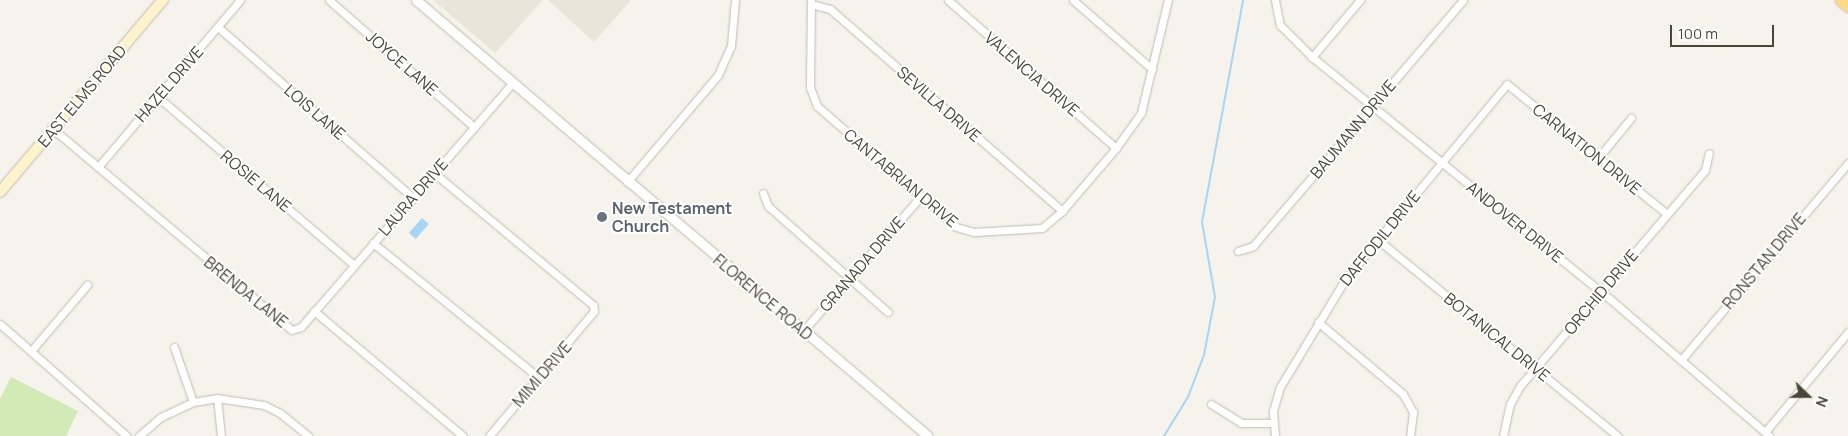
<!DOCTYPE html>
<style>
body{margin:0}
#map{position:relative;width:1848px;height:436px;overflow:hidden;background:#f6f3ec;font-family:Manrope,sans-serif}
div>[style]{position:absolute}
.residential>*{inset:0;background:#eae5da}
.green>*{inset:0;background:#d2eab5}
.water>*{inset:0;background:#a9d4f2;transform-origin:0 0}
.stream>*{height:2px;margin:-1px;padding:0 1px;transform-origin:1px;border-radius:1px;background:#a9d4f2}
.roads{filter:drop-shadow(0 0 1px #c2bbae) drop-shadow(0 0 1px #c2bbae)}
.minor>*{height:7px;margin:-3.5px;padding:0 3.5px;transform-origin:3.5px;border-radius:3.5px;background:#fff}
.tertiary>*{height:9px;margin:-4.5px;padding:0 4.5px;transform-origin:4.5px;border-radius:4.5px;background:#fff}
.secondary>*{height:10px;margin:-5px;padding:0 5px;transform-origin:5px;border-radius:5px;background:#fff3cd}
.trunk>*{height:11px;margin:-5.5px;padding:0 5.5px;transform-origin:5.5px;border-radius:5.5px;background:#ffd985}
.dots>*{width:14px;height:14px;translate:-50% -50%;box-sizing:border-box;border:2px solid #fff;border-radius:50%}
span{translate:-50% -50%;white-space:nowrap;text-align:center;line-height:1.15;-webkit-text-stroke:4px #fff;paint-order:stroke}
.street-label{font-size:16px;color:#4b4439}
.worship-label{font-size:16px;color:#5b616d;font-weight:700}
.left{translate:0 -50%;text-align:left}
.north{position:absolute;left:1783px;top:371px;width:50px;height:50px;-webkit-text-stroke:4px #fff;paint-order:stroke;rotate:112deg;font-size:14px;font-weight:700;line-height:20px;text-align:center;color:#4b4439}
.north::after{content:'';display:block;margin:auto;width:18px;height:22px;background:#4b4439;clip-path:polygon(50% 0,100% 100%,50% 72%,0 100%)}
.scale{position:absolute;left:1670px;top:25px;width:104px;height:22px;box-sizing:border-box;border:2px solid #4b4439;border-top:0;padding-left:6px;font-size:15px;line-height:18px;white-space:nowrap;color:#4b4439;-webkit-text-stroke:4px #fff;paint-order:stroke}
</style>
<div id="map">
<div class="residential">
<i style="clip-path:polygon(433px 0,543px 0,495px 53px)"></i>
<i style="clip-path:polygon(548px 0,631px 0,594px 42px)"></i>
</div>
<div class="green">
<i style="clip-path:polygon(11px 377px,78px 411px,66px 436px,0 436px,0 399px)"></i>
</div>
<div class="water">
<i style="left:422px;top:218px;width:9px;height:20px;rotate:41deg"></i>
</div>
<div class="stream">
<i style="left:1164px;top:436px;width:46px;rotate:-58.4deg"></i>
<i style="left:1188px;top:397px;width:45px;rotate:-69.1deg"></i>
<i style="left:1204px;top:355px;width:59px;rotate:-79.3deg"></i>
<i style="left:1215px;top:297px;width:76px;rotate:-99.8deg"></i>
<i style="left:1202px;top:222px;width:226px;rotate:-79.5deg"></i>
</div>
<div class="roads">
<div class="minor">
<i style="left:329px;top:0;width:193px;rotate:41.2deg"></i>
<i style="left:811px;top:0;width:87px;rotate:90.7deg"></i>
<i style="left:810px;top:87px;width:20px;rotate:70deg"></i>
<i style="left:817px;top:106px;width:184px;rotate:41deg"></i>
<i style="left:956px;top:227px;width:19px;rotate:16deg"></i>
<i style="left:974px;top:232px;width:68px;rotate:-3.4deg"></i>
<i style="left:1042px;top:228px;width:26px;rotate:-40deg"></i>
<i style="left:1062px;top:211px;width:83px;rotate:-49.4deg"></i>
<i style="left:1116px;top:148px;width:43px;rotate:-54.5deg"></i>
<i style="left:1141px;top:113px;width:116px;rotate:-76.6deg"></i>
<i style="left:948px;top:0;width:224px;rotate:41.4deg"></i>
<i style="left:1073px;top:0;width:105px;rotate:41.1deg"></i>
<i style="left:1275px;top:0;width:25px;rotate:79deg"></i>
<i style="left:1280px;top:25px;width:45px;rotate:45deg"></i>
<i style="left:1312px;top:57px;width:384px;rotate:39.1deg"></i>
<i style="left:1610px;top:299px;width:210px;rotate:40.7deg"></i>
<i style="left:811px;top:4px;width:20px;rotate:15deg"></i>
<i style="left:830px;top:9px;width:308px;rotate:41deg"></i>
<i style="left:218px;top:27px;width:259px;rotate:41.2deg"></i>
<i style="left:1312px;top:57px;width:75px;rotate:-49.9deg"></i>
<i style="left:158px;top:97px;width:258px;rotate:40.6deg"></i>
<i style="left:53px;top:129px;width:312px;rotate:40.1deg"></i>
<i style="left:292px;top:330px;width:9px;rotate:-18deg"></i>
<i style="left:301px;top:327px;width:323px;rotate:-49.1deg"></i>
<i style="left:1598px;top:158px;width:52px;rotate:-50.5deg"></i>
<i style="left:98px;top:167px;width:219px;rotate:-49.6deg"></i>
<i style="left:434px;top:173px;width:207px;rotate:39.7deg"></i>
<i style="left:593px;top:305px;width:6px;rotate:81deg"></i>
<i style="left:594px;top:311px;width:163px;rotate:130deg"></i>
<i style="left:627px;top:182px;width:140px;rotate:-49.6deg"></i>
<i style="left:718px;top:75px;width:32px;rotate:-66deg"></i>
<i style="left:731px;top:46px;width:46px;rotate:-85deg"></i>
<i style="left:763px;top:193px;width:14px;rotate:69deg"></i>
<i style="left:768px;top:206px;width:160px;rotate:41.5deg"></i>
<i style="left:1377px;top:239px;width:311px;rotate:39.3deg"></i>
<i style="left:373px;top:243px;width:213px;rotate:39.1deg"></i>
<i style="left:1238px;top:251px;width:16px;rotate:-18deg"></i>
<i style="left:1253px;top:246px;width:323px;rotate:-49.5deg"></i>
<i style="left:314px;top:311px;width:194px;rotate:40deg"></i>
<i style="left:1318px;top:322px;width:111px;rotate:40.3deg"></i>
<i style="left:1403px;top:394px;width:21px;rotate:61deg"></i>
<i style="left:1413px;top:412px;width:24px;rotate:97deg"></i>
<i style="left:0;top:324px;width:169px;rotate:41.4deg"></i>
<i style="left:803px;top:331px;width:179px;rotate:-48.8deg"></i>
<i style="left:174px;top:347px;width:58px;rotate:70.9deg"></i>
<i style="left:31px;top:351px;width:87px;rotate:-49.7deg"></i>
<i style="left:1681px;top:360px;width:258px;rotate:-49.7deg"></i>
<i style="left:217px;top:398px;width:38px;rotate:84deg"></i>
<i style="left:1211px;top:404px;width:36px;rotate:32deg"></i>
<i style="left:1241px;top:423px;width:33px"></i>
<i style="left:1765px;top:432px;width:130px;rotate:-50.3deg"></i>
<i style="left:139px;top:436px;width:29px;rotate:-41deg"></i>
<i style="left:161px;top:417px;width:35px;rotate:-25deg"></i>
<i style="left:193px;top:402px;width:24px;rotate:-9deg"></i>
<i style="left:217px;top:398px;width:48px;rotate:8.5deg"></i>
<i style="left:264px;top:405px;width:18px;rotate:27deg"></i>
<i style="left:280px;top:413px;width:36px;rotate:39deg"></i>
<i style="left:1275px;top:436px;width:25px;rotate:-95deg"></i>
<i style="left:1273px;top:411px;width:25px;rotate:-74deg"></i>
<i style="left:1280px;top:387px;width:127px;rotate:-58.8deg"></i>
<i style="left:1346px;top:278px;width:252px;rotate:-50.3deg"></i>
<i style="left:1507px;top:84px;width:206px;rotate:39.1deg"></i>
<i style="left:1503px;top:436px;width:33px;rotate:-78deg"></i>
<i style="left:1510px;top:404px;width:21px;rotate:-61deg"></i>
<i style="left:1520px;top:386px;width:284px;rotate:-49.4deg"></i>
<i style="left:1705px;top:170px;width:17px;rotate:-77deg"></i>
</div>
<div class="tertiary">
<i style="left:416px;top:0;width:672px;rotate:40.42deg"></i>
</div>
<div class="secondary">
<i style="left:0;top:192px;width:252px;rotate:-49.7deg"></i>
</div>
<div class="trunk">
<i style="left:1841px;top:0;width:9px;rotate:41deg"></i>
</div>
</div>
<div class="dots">
<i style="left:602px;top:217px;background:#6b7280"></i>
</div>
<div class="street-label">
<span style="left:402px;top:63px;rotate:41deg">JOYCE LANE</span>
<span style="left:1032px;top:74px;rotate:41deg">VALENCIA DRIVE</span>
<span style="left:169px;top:84px;rotate:-49deg">HAZEL DRIVE</span>
<span style="left:82px;top:96px;rotate:-50deg">EAST ELMS ROAD</span>
<span style="left:939px;top:104px;rotate:41deg">SEVILLA DRIVE</span>
<span style="left:315px;top:112px;rotate:41deg">LOIS LANE</span>
<span style="left:1353px;top:129px;rotate:-50deg">BAUMANN DRIVE</span>
<span style="left:1587px;top:149px;rotate:39deg">CARNATION DRIVE</span>
<span style="left:901px;top:178px;rotate:40deg">CANTABRIAN DRIVE</span>
<span style="left:256px;top:181px;rotate:40deg">ROSIE LANE</span>
<span style="left:413px;top:197px;rotate:-49deg">LAURA DRIVE</span>
<span style="left:1515px;top:222px;rotate:39deg">ANDOVER DRIVE</span>
<span style="left:1380px;top:238px;rotate:-51deg">DAFFODIL DRIVE</span>
<span style="left:1764px;top:261px;rotate:-50deg">RONSTAN DRIVE</span>
<span style="left:862px;top:264px;rotate:-49deg">GRANADA DRIVE</span>
<span style="left:246px;top:292px;rotate:39deg">BRENDA LANE</span>
<span style="left:1601px;top:292px;rotate:-50deg">ORCHID DRIVE</span>
<span style="left:763px;top:297px;rotate:40deg">FLORENCE ROAD</span>
<span style="left:1497px;top:337px;rotate:39deg">BOTANICAL DRIVE</span>
<span style="left:542px;top:374px;rotate:-49deg">MIMI DRIVE</span>
</div>
<div class="worship-label">
<span class="left" style="left:612px;top:217px">New Testament<br>Church</span>
</div>
<div class="north">N</div>
<div class="scale">100 m</div>
</div>
